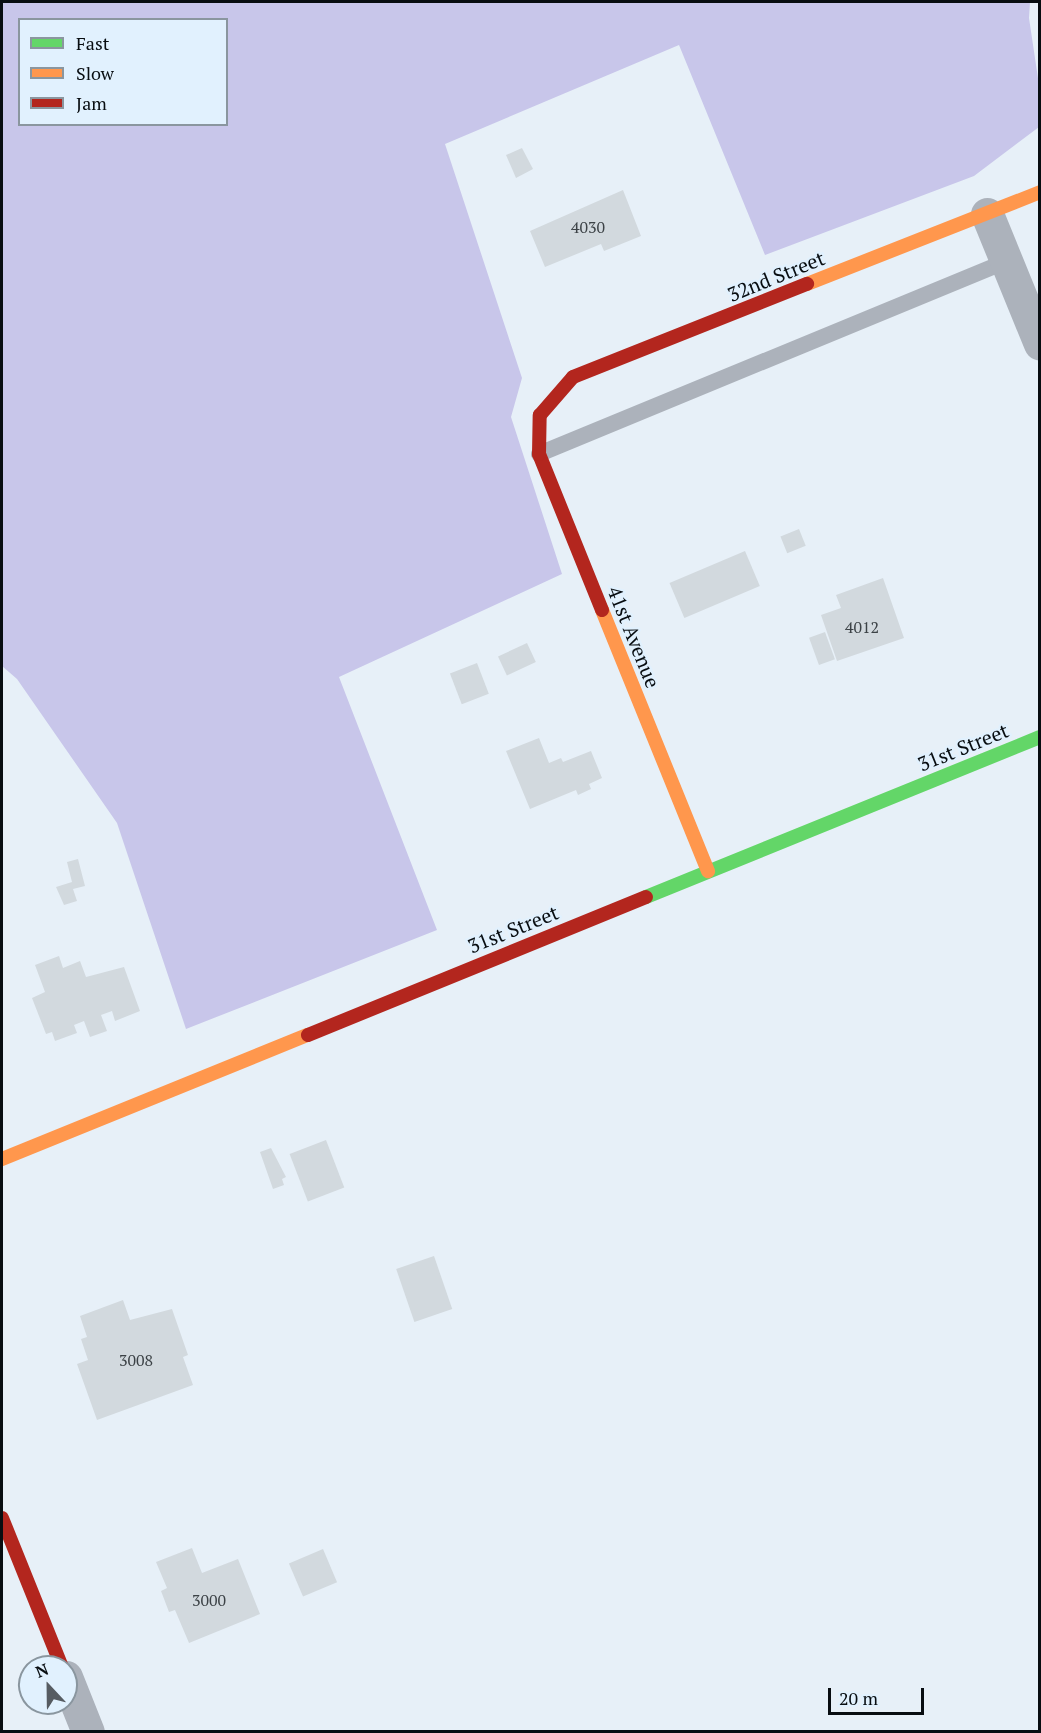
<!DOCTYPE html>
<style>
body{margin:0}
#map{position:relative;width:1041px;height:1733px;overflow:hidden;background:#e7f0f8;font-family:"PT Serif",serif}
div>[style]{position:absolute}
.forest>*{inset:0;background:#c8c6ea}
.building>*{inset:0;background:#d2d9de;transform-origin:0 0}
.lane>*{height:16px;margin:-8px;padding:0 8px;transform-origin:8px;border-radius:8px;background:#acb2bb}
.street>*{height:33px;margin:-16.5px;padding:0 16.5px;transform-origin:16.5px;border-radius:16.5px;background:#acb2bb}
.fast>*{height:14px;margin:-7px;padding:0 7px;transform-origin:7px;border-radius:7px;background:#63d668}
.slow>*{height:14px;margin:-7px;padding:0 7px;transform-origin:7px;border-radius:7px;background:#ff974d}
.jam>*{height:14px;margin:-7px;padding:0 7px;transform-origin:7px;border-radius:7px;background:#b3261e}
span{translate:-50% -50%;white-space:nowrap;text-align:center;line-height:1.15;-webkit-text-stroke:4.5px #e1f1fe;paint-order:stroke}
.number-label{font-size:16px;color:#3c4246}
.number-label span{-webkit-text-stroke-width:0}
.street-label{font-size:20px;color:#080d11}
.frame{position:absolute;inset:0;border:3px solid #080d11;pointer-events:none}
.legend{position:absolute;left:18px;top:18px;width:210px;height:108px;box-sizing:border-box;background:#e1f1fe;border:2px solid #8a969f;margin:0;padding:8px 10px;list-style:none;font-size:18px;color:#080d11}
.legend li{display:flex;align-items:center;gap:12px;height:30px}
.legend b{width:30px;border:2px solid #8a969f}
.north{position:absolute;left:18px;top:1655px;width:60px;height:60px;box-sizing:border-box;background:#e1f1fe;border:2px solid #8a969f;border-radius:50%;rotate:338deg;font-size:16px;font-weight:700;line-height:24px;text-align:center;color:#080d11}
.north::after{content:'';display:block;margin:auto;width:21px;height:27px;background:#565c62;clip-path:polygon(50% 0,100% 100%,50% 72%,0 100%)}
.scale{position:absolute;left:828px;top:1688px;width:96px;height:27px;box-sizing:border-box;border:3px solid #080d11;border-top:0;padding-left:8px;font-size:18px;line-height:21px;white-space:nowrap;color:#080d11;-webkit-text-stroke:4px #e1f1fe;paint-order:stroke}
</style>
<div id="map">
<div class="forest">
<i style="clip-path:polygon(evenodd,2px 2px,1030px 2px,1029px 18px,1039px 85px,1039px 127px,974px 176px,765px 255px,679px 45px,445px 144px,522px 378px,511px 417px,562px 574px,339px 677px,437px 930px,186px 1029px,117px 823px,17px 679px,2px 666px,2px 2px,20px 20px,226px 20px,226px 124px,20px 124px,20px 20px)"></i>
</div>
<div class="building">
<i style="clip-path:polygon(522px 148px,533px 169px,516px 178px,506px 155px)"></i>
<i style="clip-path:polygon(623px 190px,641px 236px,604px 251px,601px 244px,545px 267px,530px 231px)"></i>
<i style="left:799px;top:529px;width:18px;height:20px;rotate:68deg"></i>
<i style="left:745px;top:551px;width:38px;height:82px;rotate:67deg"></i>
<i style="clip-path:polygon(883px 578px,904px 638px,837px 661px,821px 615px,841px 608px,836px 595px)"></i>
<i style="left:825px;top:632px;width:29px;height:17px;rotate:70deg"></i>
<i style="left:527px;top:643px;width:21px;height:32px;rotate:65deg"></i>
<i style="left:477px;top:663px;width:33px;height:29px;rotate:69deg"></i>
<i style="clip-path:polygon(539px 738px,549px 763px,561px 758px,563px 762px,591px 751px,602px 778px,589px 784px,591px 789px,578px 795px,576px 790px,530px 809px,506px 751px)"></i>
<i style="clip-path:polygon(78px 859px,85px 886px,73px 889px,77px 901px,64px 905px,56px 887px,72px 882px,67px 862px)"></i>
<i style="clip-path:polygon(59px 956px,63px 968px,80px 961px,86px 977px,124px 967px,140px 1011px,115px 1021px,112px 1011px,101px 1015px,107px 1031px,90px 1037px,84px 1021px,74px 1025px,77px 1033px,55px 1041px,52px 1032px,46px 1034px,32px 998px,45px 992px,35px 965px)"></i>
<i style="left:326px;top:1140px;width:51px;height:39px;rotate:69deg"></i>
<i style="clip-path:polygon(271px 1148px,286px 1177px,282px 1179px,284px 1185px,273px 1189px,260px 1152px)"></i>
<i style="left:434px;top:1256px;width:56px;height:40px;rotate:71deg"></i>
<i style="clip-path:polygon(123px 1300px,130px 1320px,172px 1309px,188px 1355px,183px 1357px,193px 1385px,97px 1420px,77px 1364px,88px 1360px,81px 1339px,87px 1337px,80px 1316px)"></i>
<i style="clip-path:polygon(192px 1548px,202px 1573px,238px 1559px,260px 1614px,189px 1643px,175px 1610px,169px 1612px,161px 1591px,167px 1588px,156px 1562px)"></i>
<i style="left:323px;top:1549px;width:36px;height:37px;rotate:67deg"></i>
</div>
<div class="lane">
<i style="left:539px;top:454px;width:506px;rotate:-22.41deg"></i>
</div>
<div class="street">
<i style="left:987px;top:214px;width:140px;rotate:67.8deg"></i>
<i style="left:66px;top:1677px;width:59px;rotate:68.2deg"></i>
</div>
<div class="fast">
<i style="left:646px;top:897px;width:425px;rotate:-22.1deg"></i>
</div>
<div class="slow">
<i style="left:807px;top:284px;width:251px;rotate:-21.5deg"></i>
<i style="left:602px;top:610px;width:282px;rotate:67.9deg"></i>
<i style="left:2px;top:1159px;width:330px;rotate:-22.1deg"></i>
</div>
<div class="jam">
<i style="left:602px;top:610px;width:168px;rotate:-112deg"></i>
<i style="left:539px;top:454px;width:39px;rotate:-89deg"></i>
<i style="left:540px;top:415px;width:50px;rotate:-49deg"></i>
<i style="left:573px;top:377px;width:252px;rotate:-21.7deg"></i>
<i style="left:308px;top:1035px;width:365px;rotate:-22.2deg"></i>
<i style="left:2px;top:1518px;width:161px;rotate:68.1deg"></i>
</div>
<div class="number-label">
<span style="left:588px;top:227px">4030</span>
<span style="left:862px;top:627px">4012</span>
<span style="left:136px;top:1360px">3008</span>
<span style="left:209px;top:1600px">3000</span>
</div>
<div class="street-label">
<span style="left:776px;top:276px;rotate:-22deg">32nd Street</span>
<span style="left:634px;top:637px;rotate:68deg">41st Avenue</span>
<span style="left:963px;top:747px;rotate:-22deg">31st Street</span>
<span style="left:513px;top:929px;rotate:-22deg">31st Street</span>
</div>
<div class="frame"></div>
<ul class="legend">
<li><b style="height:8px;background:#63d668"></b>Fast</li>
<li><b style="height:8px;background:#ff974d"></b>Slow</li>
<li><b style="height:8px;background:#b3261e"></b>Jam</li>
</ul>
<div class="north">N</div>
<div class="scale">20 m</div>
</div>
